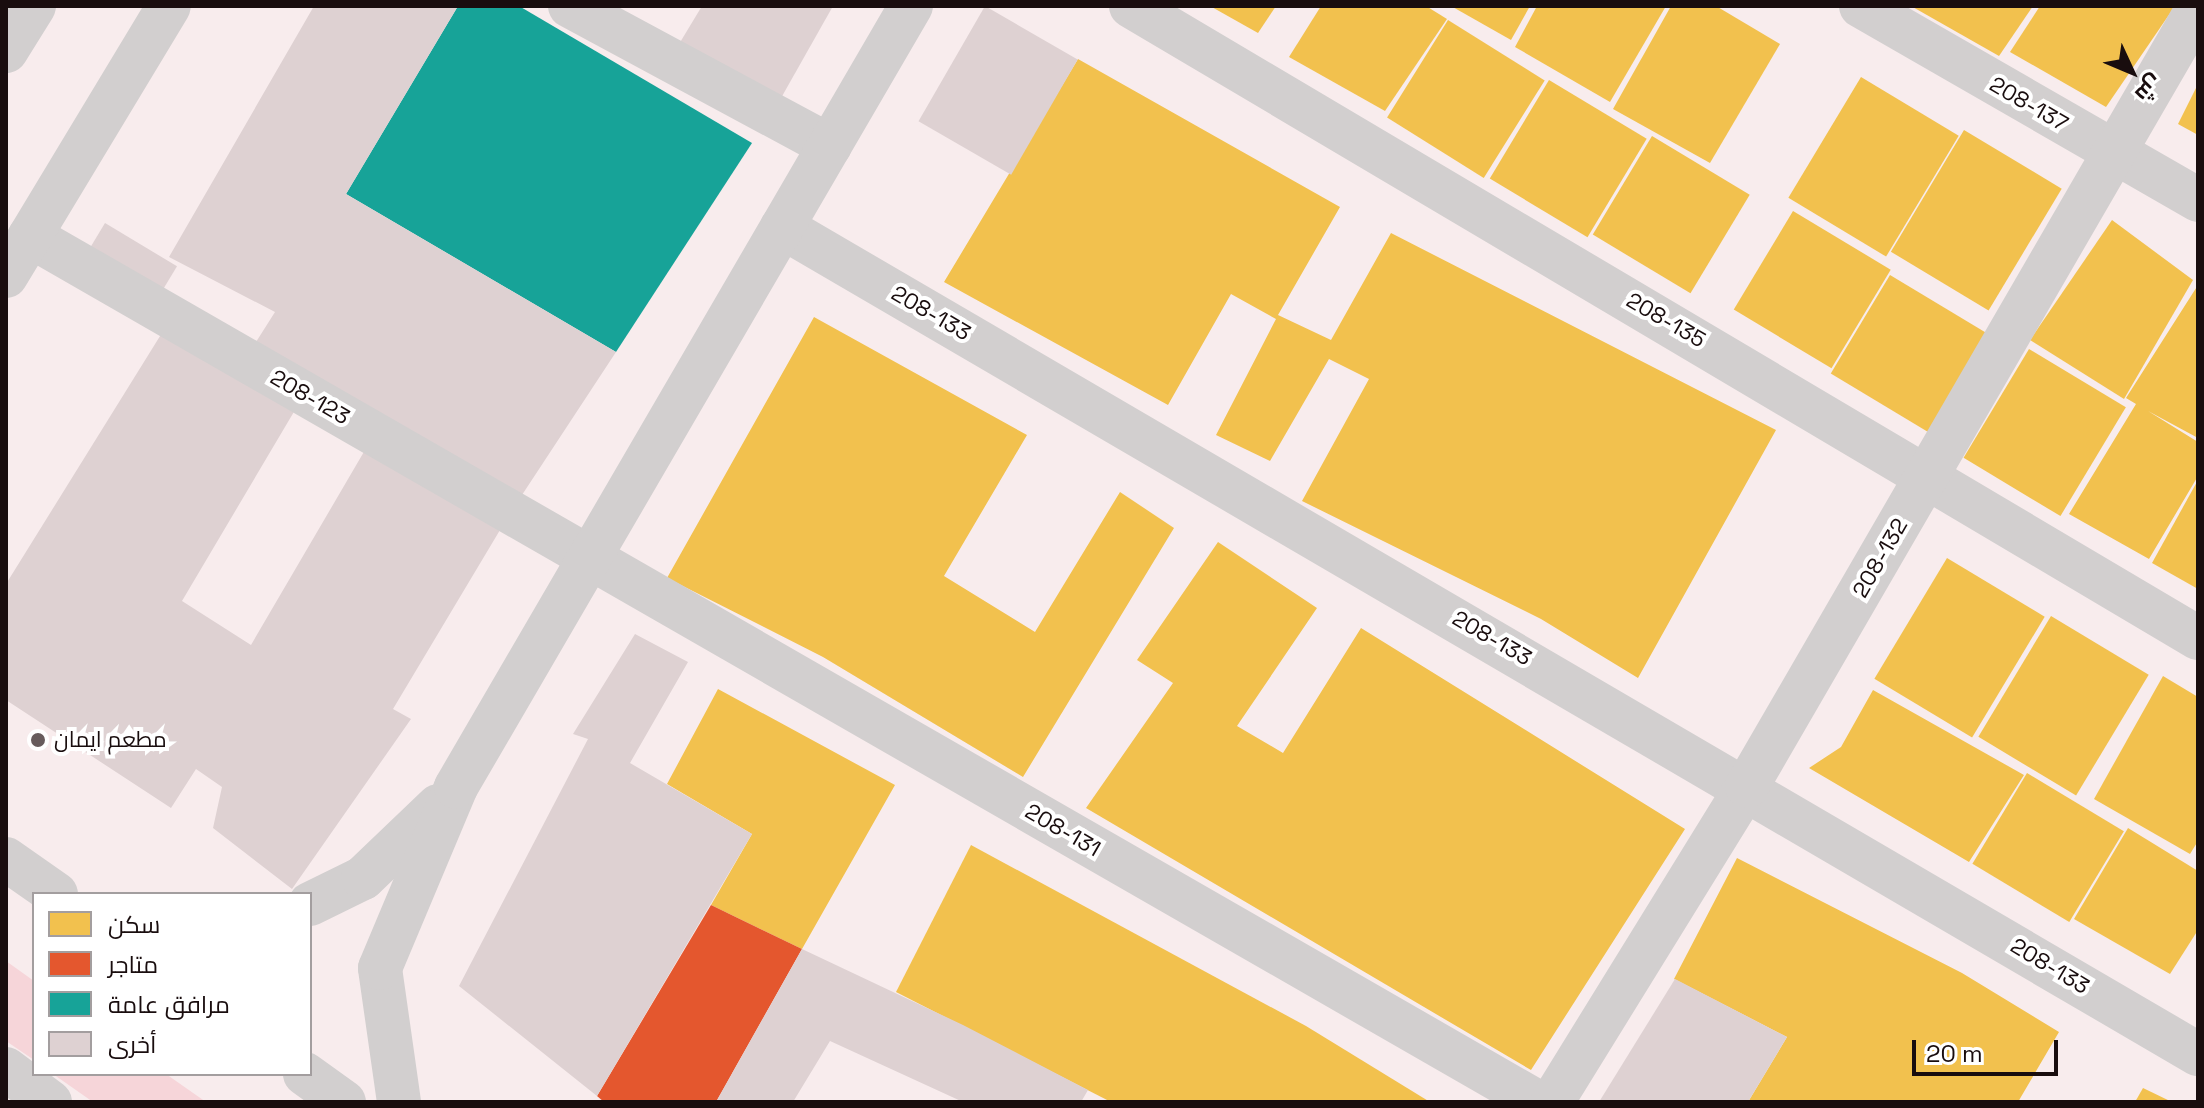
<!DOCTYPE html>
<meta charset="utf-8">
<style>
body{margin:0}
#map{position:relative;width:2204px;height:1108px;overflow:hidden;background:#f8eced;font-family:"Space Grotesk",Cairo,sans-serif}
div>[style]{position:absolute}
.green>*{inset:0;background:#f6d5d9}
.homes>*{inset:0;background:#f2c14e;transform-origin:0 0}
.shops>*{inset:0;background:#e4572e}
.public>*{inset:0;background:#17a398}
.building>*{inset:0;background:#ded1d2;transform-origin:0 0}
.minor>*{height:44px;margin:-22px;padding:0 22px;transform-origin:22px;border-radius:22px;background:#d2cfcf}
.major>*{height:44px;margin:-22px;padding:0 22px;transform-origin:22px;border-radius:22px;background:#d2cfcf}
.highway>*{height:44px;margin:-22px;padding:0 22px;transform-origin:22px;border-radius:22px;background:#d2cfcf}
.dots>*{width:22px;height:22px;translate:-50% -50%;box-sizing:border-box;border:4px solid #fff;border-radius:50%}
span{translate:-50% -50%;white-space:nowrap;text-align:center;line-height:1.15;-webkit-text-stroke:8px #fff;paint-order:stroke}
.street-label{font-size:22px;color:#190d0e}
.poi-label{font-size:22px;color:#190d0e}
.left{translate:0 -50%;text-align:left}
.frame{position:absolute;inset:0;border:8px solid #190d0e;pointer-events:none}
.legend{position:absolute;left:32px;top:892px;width:280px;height:184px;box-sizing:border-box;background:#fff;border:2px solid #a39e9f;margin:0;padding:10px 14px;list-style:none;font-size:24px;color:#190d0e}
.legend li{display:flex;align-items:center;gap:16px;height:40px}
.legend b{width:40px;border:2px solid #a39e9f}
.north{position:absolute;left:2092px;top:32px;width:80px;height:80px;-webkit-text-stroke:6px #fff;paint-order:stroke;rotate:134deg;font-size:22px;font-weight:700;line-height:32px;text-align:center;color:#190d0e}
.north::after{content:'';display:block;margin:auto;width:28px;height:36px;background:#190d0e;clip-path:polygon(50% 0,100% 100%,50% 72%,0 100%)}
.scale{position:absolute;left:1912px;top:1040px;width:146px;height:36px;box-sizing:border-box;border:4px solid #190d0e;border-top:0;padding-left:10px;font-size:24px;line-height:28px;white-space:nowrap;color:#190d0e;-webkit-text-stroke:6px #fff;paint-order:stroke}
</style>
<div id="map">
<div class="green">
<i style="clip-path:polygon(6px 961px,34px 981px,34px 1060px,6px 1041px)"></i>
<i style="clip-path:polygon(53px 1074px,166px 1074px,206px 1102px,93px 1102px)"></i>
</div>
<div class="homes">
<i style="clip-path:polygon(1210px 6px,1276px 6px,1258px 33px)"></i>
<i style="clip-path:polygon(1321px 6px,1426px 6px,1447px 19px,1385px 111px,1289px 57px)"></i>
<i style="clip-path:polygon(1451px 6px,1530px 6px,1511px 40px)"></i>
<i style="clip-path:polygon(1537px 6px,1666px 6px,1610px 102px,1515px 47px)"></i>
<i style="clip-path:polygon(1671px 6px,1716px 6px,1780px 44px,1710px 163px,1613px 109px)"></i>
<i style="clip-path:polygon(1911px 6px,2033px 6px,1999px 56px)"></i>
<i style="clip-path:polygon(2040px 6px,2175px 6px,2106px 107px,2010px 52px)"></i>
<i style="left:1448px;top:20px;width:114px;height:115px;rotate:32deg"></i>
<i style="clip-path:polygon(1078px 59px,1340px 207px,1278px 315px,1331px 340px,1391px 233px,1776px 430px,1638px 678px,1541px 619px,1302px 501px,1369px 379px,1329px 359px,1270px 461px,1216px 435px,1276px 319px,1231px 294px,1168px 405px,944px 282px)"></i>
<i style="left:1861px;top:77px;width:114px;height:141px;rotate:31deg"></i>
<i style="left:1549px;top:80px;width:114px;height:115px;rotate:31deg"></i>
<i style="clip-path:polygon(2198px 84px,2198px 135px,2178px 124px)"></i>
<i style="left:1964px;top:130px;width:114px;height:142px;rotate:31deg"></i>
<i style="left:1652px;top:136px;width:114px;height:115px;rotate:31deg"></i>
<i style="left:1793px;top:211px;width:114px;height:115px;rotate:31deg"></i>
<i style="clip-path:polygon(2112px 220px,2193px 280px,2124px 399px,2030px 340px)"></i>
<i style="left:1890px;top:275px;width:114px;height:115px;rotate:31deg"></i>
<i style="clip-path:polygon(2198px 285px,2198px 438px,2148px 411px,2198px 442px,2198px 476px,2149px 559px,2069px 514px,2136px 404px,2126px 398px)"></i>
<i style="clip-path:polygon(814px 317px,1027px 435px,944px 576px,1035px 632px,1120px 492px,1174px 528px,1023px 777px,823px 657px,667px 578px)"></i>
<i style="left:2029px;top:349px;width:113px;height:127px;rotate:31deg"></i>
<i style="clip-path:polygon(2198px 480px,2198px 589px,2152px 563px)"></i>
<i style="clip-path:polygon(1218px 542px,1317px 608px,1237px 726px,1283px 753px,1361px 628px,1685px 829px,1531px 1070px,1086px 808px,1173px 683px,1137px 660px)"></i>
<i style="left:1947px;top:558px;width:114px;height:141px;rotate:31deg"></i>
<i style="left:2051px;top:616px;width:114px;height:141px;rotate:31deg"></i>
<i style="clip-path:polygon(2163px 676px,2198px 697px,2198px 841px,2190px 854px,2094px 799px)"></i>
<i style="clip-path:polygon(718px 689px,895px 785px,802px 949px,711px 905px,752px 834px,667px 784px)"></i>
<i style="clip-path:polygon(1873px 690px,2024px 775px,1969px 862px,1809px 768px,1841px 747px)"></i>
<i style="left:2027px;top:773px;width:113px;height:106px;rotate:31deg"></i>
<i style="clip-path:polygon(2128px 828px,2198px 871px,2198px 930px,2170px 974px,2074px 919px)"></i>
<i style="clip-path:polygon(971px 845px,1306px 1026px,1430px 1102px,1111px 1102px,896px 992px)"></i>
<i style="clip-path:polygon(1737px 858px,1962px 973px,2059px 1032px,2018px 1102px,1748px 1102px,1787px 1037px,1674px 979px)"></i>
<i style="clip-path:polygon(2143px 1088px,2172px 1102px,2135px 1102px)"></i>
</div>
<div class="shops">
<i style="clip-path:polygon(711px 905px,802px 949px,716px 1102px,604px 1102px,597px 1096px)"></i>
</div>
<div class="public">
<i style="clip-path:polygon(458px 6px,519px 6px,752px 143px,616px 352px,346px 194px)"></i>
</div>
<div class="building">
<i style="clip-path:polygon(314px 6px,458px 6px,346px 194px,616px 352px,520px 498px,256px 342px,275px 312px,169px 257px)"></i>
<i style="clip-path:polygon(702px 6px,833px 6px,772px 114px,673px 54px)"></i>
<i style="left:985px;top:6px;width:107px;height:133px;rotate:30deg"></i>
<i style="left:105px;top:223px;width:84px;height:43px;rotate:31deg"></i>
<i style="clip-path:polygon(170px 320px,298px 405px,182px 601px,251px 645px,365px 450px,503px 525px,393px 709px,411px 719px,292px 889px,213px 828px,222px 787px,196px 769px,171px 808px,6px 700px,6px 584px)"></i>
<i style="clip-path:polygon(635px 634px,688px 662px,630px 763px,752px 834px,597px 1096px,459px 986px,588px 739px,573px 734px)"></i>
<i style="clip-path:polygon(802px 949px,963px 1025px,1088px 1090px,1081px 1102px,963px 1102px,830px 1041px,793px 1102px,716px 1102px)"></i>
<i style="clip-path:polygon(1675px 979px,1787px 1037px,1748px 1102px,1599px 1102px)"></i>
</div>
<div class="minor">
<i style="left:570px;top:6px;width:295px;rotate:28.3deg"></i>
<i style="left:1131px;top:6px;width:1240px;rotate:30.64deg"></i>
<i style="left:1861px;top:6px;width:389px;rotate:29.9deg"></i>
<i style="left:782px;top:227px;width:1640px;rotate:30.29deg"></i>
<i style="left:30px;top:236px;width:1738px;rotate:29.88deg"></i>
<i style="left:310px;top:904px;width:59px;rotate:-26.1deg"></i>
<i style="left:363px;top:878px;width:104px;rotate:-43.8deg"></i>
<i style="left:399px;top:1102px;width:135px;rotate:-98.1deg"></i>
<i style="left:380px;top:968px;width:196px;rotate:-67.2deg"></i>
<i style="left:456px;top:787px;width:904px;rotate:-59.78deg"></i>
<i style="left:1552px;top:1102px;width:371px;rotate:-58.3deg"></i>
<i style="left:1747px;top:786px;width:899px;rotate:-59.9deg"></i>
</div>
<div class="major">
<i style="left:6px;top:51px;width:53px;rotate:-58.1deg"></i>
<i style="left:6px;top:276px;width:315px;rotate:-58.9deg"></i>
</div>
<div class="highway">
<i style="left:6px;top:859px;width:61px;rotate:35deg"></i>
<i style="left:6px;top:1069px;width:55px;rotate:36.9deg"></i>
<i style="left:305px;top:1074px;width:48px;rotate:35.7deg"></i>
</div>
<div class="dots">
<i style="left:38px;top:740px;background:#675b5c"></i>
</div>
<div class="street-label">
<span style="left:2029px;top:104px;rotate:30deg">208-137</span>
<span style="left:931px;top:313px;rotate:30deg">208-133</span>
<span style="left:1666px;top:320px;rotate:30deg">208-135</span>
<span style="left:310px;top:397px;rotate:30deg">208-123</span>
<span style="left:1880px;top:558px;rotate:-60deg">208-132</span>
<span style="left:1492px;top:638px;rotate:30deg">208-133</span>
<span style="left:1063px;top:830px;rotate:30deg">208-131</span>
<span style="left:2050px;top:966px;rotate:31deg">208-133</span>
</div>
<div class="poi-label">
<span class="left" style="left:54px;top:740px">مطعم ايمان</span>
</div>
<div class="frame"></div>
<ul class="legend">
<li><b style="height:22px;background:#f2c14e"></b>سكن</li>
<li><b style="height:22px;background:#e4572e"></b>متاجر</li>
<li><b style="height:22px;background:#17a398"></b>مرافق عامة</li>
<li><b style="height:22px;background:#ded1d2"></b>أخرى</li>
</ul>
<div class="north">ش</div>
<div class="scale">20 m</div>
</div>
